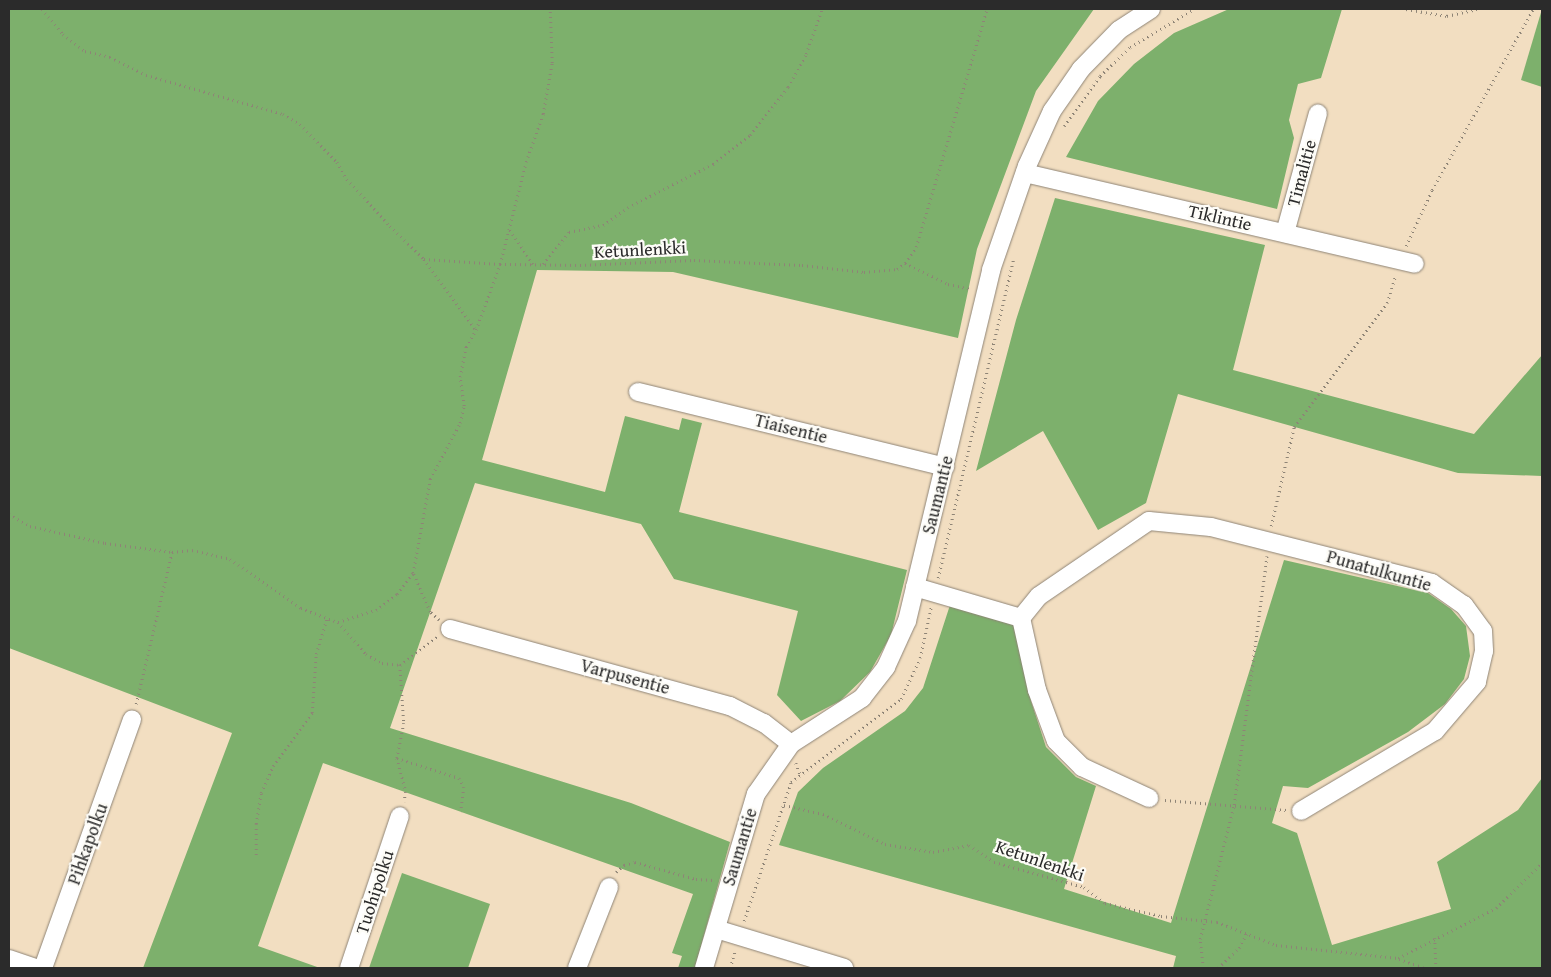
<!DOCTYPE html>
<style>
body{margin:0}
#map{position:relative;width:1551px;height:977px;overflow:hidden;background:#f2dec1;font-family:"Gentium Book Plus",serif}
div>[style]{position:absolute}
.forest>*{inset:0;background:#7db06c}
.path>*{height:2.5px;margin-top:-1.25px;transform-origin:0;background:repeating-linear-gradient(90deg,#8e8476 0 1px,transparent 0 5px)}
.roads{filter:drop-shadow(0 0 1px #8e8476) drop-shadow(0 0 1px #8e8476)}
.street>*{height:18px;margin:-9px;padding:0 9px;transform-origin:9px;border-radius:9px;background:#fff}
span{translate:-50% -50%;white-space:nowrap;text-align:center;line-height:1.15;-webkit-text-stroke:4.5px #fdfcf7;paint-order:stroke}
.street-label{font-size:18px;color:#2b2b2b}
.frame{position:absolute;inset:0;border:10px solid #2b2b2b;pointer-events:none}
</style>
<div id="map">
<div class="forest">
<i style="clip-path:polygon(9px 9px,1094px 9px,1036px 91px,977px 249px,958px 338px,673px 272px,537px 270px,482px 460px,605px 492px,625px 416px,679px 430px,682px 418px,702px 423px,679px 512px,907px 570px,891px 635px,870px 672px,840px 701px,801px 721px,777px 695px,798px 611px,674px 579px,641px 524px,475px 483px,390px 728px,631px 803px,730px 842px,695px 968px,678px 968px,682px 956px,672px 953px,693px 894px,323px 763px,258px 946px,320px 968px,143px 968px,232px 733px,9px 648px)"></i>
<i style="clip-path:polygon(1229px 9px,1342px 9px,1321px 78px,1298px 84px,1289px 120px,1294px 138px,1277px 209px,1066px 157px,1098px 101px,1134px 64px,1174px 33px)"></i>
<i style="clip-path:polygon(1542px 9px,1542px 87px,1521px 80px)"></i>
<i style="clip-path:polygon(1055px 198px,1265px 245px,1233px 370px,1474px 434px,1542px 355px,1542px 476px,1458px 473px,1178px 394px,1146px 503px,1098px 530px,1043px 431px,976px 471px,1016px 320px)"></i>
<i style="clip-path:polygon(1284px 560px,1428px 593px,1451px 609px,1466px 626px,1470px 656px,1464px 679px,1445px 704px,1408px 732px,1308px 788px,1283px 786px,1272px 823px,1297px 833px,1332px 945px,1451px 909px,1437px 862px,1518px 810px,1542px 778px,1542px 968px,1173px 968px,1176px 956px,779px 845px,798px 792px,823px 768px,905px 711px,923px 688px,950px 605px,1015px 624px,1031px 701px,1046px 747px,1076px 777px,1096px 786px,1064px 889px,1171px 923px)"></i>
<i style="clip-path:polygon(402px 873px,490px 904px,468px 968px,369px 968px)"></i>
</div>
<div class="path">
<i style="left:42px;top:9px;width:33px;rotate:50deg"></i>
<i style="left:63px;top:34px;width:28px;rotate:38deg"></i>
<i style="left:85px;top:51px;width:26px;rotate:13deg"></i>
<i style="left:110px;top:57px;width:40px;rotate:26.6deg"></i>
<i style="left:146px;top:75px;width:142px;rotate:15.9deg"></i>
<i style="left:283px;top:114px;width:20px;rotate:30deg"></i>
<i style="left:300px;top:124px;width:53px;rotate:45.8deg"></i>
<i style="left:337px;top:162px;width:20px;rotate:60deg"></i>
<i style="left:347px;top:179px;width:64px;rotate:47.5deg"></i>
<i style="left:390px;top:226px;width:47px;rotate:44.1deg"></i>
<i style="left:424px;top:259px;width:88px;rotate:53.8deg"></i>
<i style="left:1406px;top:9px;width:42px;rotate:9.7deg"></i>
<i style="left:1447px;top:16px;width:31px;rotate:-13deg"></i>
<i style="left:1064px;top:126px;width:62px;rotate:-54.2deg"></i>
<i style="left:1100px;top:76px;width:42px;rotate:-44deg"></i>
<i style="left:1130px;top:47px;width:74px;rotate:-30.7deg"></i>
<i style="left:510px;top:230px;width:41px;rotate:55.9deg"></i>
<i style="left:1406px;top:246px;width:62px;rotate:-65.1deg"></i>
<i style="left:1432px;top:190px;width:207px;rotate:-60.8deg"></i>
<i style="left:424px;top:259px;width:76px;rotate:3.8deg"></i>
<i style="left:500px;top:264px;width:105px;rotate:-75.7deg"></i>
<i style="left:526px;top:162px;width:51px;rotate:-70.5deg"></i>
<i style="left:543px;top:114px;width:52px;rotate:-80deg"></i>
<i style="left:552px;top:63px;width:54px;rotate:-92.1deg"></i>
<i style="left:905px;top:263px;width:48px;rotate:26deg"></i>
<i style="left:948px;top:284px;width:24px;rotate:12deg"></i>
<i style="left:543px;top:264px;width:41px;rotate:-50.9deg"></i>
<i style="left:569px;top:232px;width:35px;rotate:-12deg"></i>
<i style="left:603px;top:225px;width:35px;rotate:-35deg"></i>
<i style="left:632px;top:205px;width:91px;rotate:-26.8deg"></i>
<i style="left:713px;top:164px;width:47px;rotate:-38.1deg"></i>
<i style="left:750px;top:135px;width:61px;rotate:-51.6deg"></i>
<i style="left:788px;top:87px;width:38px;rotate:-61deg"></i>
<i style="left:806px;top:54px;width:48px;rotate:-70.4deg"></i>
<i style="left:9px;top:514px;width:24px;rotate:30deg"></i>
<i style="left:30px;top:526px;width:77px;rotate:12.8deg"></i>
<i style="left:105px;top:543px;width:68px;rotate:7.7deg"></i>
<i style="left:172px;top:552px;width:20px;rotate:-6deg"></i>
<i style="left:192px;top:550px;width:39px;rotate:13deg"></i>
<i style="left:230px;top:559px;width:86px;rotate:34.6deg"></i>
<i style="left:301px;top:608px;width:40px;rotate:21deg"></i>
<i style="left:338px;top:622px;width:43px;rotate:48.8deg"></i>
<i style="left:366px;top:654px;width:18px;rotate:29deg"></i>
<i style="left:382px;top:663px;width:18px;rotate:6deg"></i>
<i style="left:400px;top:665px;width:48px;rotate:-37.3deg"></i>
<i style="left:1271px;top:526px;width:102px;rotate:-76.9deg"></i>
<i style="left:1294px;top:427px;width:155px;rotate:-53.1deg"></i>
<i style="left:1387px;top:303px;width:28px;rotate:-73deg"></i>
<i style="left:938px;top:578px;width:327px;rotate:-76.7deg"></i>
<i style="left:439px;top:620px;width:12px;rotate:-138deg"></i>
<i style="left:430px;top:612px;width:43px;rotate:-113.6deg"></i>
<i style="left:413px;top:573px;width:96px;rotate:-79.7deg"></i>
<i style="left:430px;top:479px;width:64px;rotate:-61.8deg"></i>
<i style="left:460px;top:423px;width:17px;rotate:-77deg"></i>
<i style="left:464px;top:406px;width:29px;rotate:-98deg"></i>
<i style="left:460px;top:377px;width:31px;rotate:-79deg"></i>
<i style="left:466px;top:347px;width:20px;rotate:-60deg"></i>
<i style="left:476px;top:330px;width:70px;rotate:-70deg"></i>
<i style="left:500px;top:264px;width:80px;rotate:0.7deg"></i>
<i style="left:580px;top:265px;width:114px;rotate:-2.5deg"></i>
<i style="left:694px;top:260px;width:108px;rotate:2.7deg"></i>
<i style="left:802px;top:265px;width:62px;rotate:6.4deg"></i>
<i style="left:864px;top:272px;width:33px;rotate:-5deg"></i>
<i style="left:897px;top:269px;width:10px;rotate:-37deg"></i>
<i style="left:905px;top:263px;width:19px;rotate:-55deg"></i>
<i style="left:916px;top:247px;width:248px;rotate:-73.4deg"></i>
<i style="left:338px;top:622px;width:40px;rotate:-18deg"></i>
<i style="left:376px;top:610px;width:26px;rotate:-37deg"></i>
<i style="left:397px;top:594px;width:26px;rotate:-53deg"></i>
<i style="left:400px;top:665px;width:58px;rotate:86.1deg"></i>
<i style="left:404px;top:723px;width:36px;rotate:101deg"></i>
<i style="left:397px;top:758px;width:35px;rotate:75deg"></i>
<i style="left:406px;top:792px;width:10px;rotate:101deg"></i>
<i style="left:136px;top:704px;width:156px;rotate:-76.7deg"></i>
<i style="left:397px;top:758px;width:65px;rotate:17.9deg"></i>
<i style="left:459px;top:778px;width:10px;rotate:61deg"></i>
<i style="left:464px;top:787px;width:25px;rotate:97deg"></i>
<i style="left:796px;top:763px;width:12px;rotate:70deg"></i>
<i style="left:1165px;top:800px;width:122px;rotate:4.7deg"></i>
<i style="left:784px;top:805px;width:40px;rotate:13deg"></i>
<i style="left:823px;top:814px;width:69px;rotate:25.8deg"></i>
<i style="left:885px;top:844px;width:49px;rotate:9.5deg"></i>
<i style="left:933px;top:852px;width:37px;rotate:-11deg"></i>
<i style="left:969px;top:845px;width:30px;rotate:34deg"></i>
<i style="left:994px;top:862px;width:93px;rotate:15.5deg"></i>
<i style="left:1084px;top:887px;width:26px;rotate:37deg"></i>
<i style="left:1105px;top:903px;width:57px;rotate:13.1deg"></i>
<i style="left:1161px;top:916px;width:56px;rotate:6.1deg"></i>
<i style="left:1217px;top:922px;width:63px;rotate:21.3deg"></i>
<i style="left:1276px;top:945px;width:123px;rotate:6.1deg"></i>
<i style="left:1398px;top:958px;width:110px;rotate:-27deg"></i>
<i style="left:1496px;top:908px;width:64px;rotate:-44.4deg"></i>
<i style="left:256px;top:855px;width:31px;rotate:-90deg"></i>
<i style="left:256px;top:824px;width:31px;rotate:-81deg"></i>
<i style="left:261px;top:793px;width:30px;rotate:-66deg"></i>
<i style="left:273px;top:766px;width:66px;rotate:-53.7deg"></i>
<i style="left:312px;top:713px;width:59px;rotate:-86.1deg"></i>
<i style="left:316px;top:654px;width:39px;rotate:-73deg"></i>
<i style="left:616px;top:872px;width:11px;rotate:-41deg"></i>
<i style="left:624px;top:865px;width:11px;rotate:-15deg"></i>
<i style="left:635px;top:862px;width:63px;rotate:15.6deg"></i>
<i style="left:696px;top:879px;width:18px;rotate:3deg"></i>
<i style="left:744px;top:921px;width:147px;rotate:-71.3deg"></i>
<i style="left:791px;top:782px;width:138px;rotate:-37deg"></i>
<i style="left:901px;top:699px;width:45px;rotate:-65.1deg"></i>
<i style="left:920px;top:658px;width:52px;rotate:-77.8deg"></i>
<i style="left:1435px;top:938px;width:30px;rotate:88deg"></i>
<i style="left:1399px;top:959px;width:28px;rotate:19deg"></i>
<i style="left:730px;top:968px;width:19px;rotate:-74deg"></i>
<i style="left:1203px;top:968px;width:29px;rotate:-96deg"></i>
<i style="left:1200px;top:939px;width:138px;rotate:-75.8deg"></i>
<i style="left:1234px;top:805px;width:251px;rotate:-82.5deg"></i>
<i style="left:1218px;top:968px;width:29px;rotate:-44deg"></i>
<i style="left:1239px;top:948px;width:17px;rotate:-62deg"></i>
</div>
<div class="roads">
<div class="street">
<i style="left:1025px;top:173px;width:400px;rotate:13.1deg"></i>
<i style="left:1285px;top:233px;width:124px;rotate:-74.6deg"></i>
<i style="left:638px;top:392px;width:316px;rotate:13.7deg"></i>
<i style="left:915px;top:587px;width:110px;rotate:16.3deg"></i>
<i style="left:1021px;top:618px;width:28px;rotate:-51deg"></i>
<i style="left:1039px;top:596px;width:133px;rotate:-34.3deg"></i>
<i style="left:1149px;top:521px;width:62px;rotate:5.5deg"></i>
<i style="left:1211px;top:527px;width:228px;rotate:14.2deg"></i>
<i style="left:1432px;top:583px;width:39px;rotate:35deg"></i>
<i style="left:1464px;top:605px;width:32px;rotate:54deg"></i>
<i style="left:1483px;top:631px;width:20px;rotate:87deg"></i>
<i style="left:1484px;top:651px;width:32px;rotate:103deg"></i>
<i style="left:1477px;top:682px;width:65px;rotate:130.6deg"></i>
<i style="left:1435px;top:731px;width:156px;rotate:149.2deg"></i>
<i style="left:1021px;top:618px;width:74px;rotate:77.5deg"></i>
<i style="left:1037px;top:690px;width:54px;rotate:69.6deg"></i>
<i style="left:1056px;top:741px;width:37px;rotate:45deg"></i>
<i style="left:1082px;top:767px;width:74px;rotate:24.8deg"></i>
<i style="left:450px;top:629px;width:290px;rotate:15.4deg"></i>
<i style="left:730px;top:706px;width:38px;rotate:27deg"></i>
<i style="left:764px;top:723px;width:34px;rotate:38deg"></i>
<i style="left:716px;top:929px;width:134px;rotate:16.9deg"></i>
<i style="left:9px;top:959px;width:28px;rotate:19deg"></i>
<i style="left:43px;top:968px;width:264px;rotate:-70.3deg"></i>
<i style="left:349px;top:968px;width:160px;rotate:-71.5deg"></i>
<i style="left:577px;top:968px;width:87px;rotate:-68.4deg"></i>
<i style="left:704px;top:968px;width:182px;rotate:-73.4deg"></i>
<i style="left:756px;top:794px;width:61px;rotate:-55deg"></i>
<i style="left:791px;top:744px;width:85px;rotate:-32.9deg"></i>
<i style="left:862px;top:698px;width:39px;rotate:-52deg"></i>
<i style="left:886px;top:667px;width:51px;rotate:-65.5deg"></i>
<i style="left:907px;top:621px;width:361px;rotate:-76.5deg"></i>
<i style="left:991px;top:270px;width:110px;rotate:-70.9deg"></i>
<i style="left:1027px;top:166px;width:60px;rotate:-65.6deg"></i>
<i style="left:1052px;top:111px;width:51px;rotate:-55.4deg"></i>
<i style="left:1081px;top:69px;width:54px;rotate:-45.7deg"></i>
<i style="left:1119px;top:30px;width:38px;rotate:-33deg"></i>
</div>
</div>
<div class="street-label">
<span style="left:1302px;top:173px;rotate:-75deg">Timalitie</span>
<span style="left:1220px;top:218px;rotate:13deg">Tiklintie</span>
<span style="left:640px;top:250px;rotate:-3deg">Ketunlenkki</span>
<span style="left:791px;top:429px;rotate:14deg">Tiaisentie</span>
<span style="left:938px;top:495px;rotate:-76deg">Saumantie</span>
<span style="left:1379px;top:571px;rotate:16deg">Punatulkuntie</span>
<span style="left:625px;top:677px;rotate:15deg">Varpusentie</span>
<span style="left:88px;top:844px;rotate:-70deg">Pihkapolku</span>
<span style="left:740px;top:847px;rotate:-73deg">Saumantie</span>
<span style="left:1040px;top:861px;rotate:19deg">Ketunlenkki</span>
<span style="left:375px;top:892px;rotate:-72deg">Tuohipolku</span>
</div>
<div class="frame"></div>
</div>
